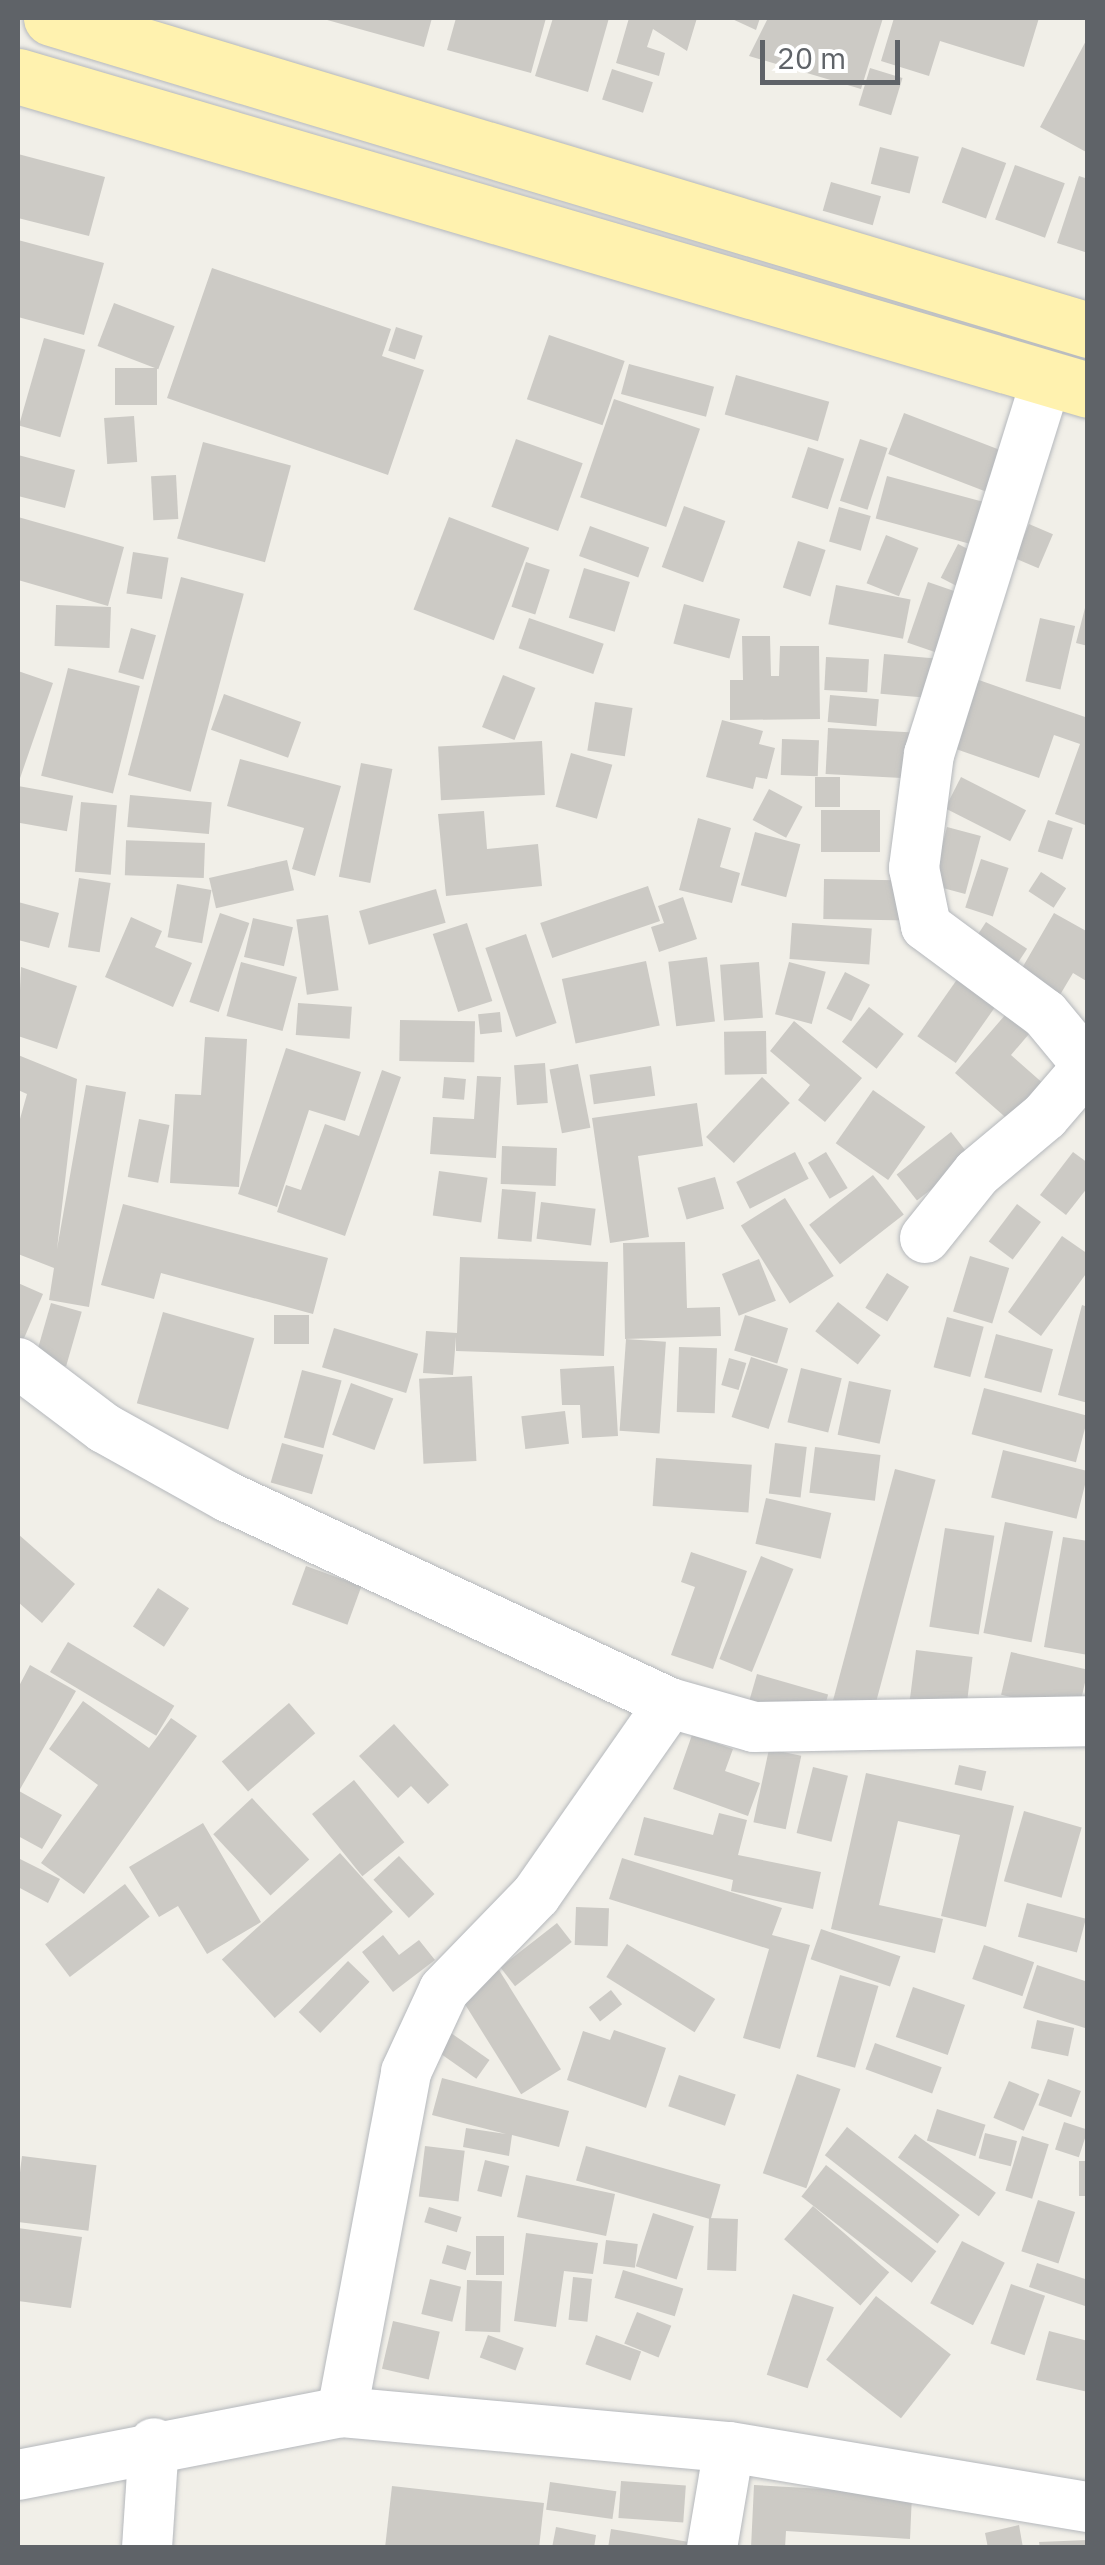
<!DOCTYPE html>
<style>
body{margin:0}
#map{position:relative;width:1105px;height:2565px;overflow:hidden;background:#f1efe8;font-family:"IBM Plex Sans",sans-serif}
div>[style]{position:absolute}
.building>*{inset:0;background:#cccac5;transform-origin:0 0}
.roads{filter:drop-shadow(0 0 2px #b5b8bc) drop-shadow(0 0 2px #b5b8bc)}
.minor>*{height:50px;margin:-25px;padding:0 25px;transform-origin:25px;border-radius:25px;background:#fff}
.primary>*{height:55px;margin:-27.5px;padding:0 27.5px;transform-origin:27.5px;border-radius:27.5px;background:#fff2af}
span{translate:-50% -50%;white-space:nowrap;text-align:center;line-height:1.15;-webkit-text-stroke:8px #fff;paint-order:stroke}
.frame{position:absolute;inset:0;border:20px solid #5f6368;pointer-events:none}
.scale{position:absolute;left:760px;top:40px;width:140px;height:45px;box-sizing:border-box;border:5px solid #5f6368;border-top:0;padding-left:12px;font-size:30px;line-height:35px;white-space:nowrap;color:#5f6368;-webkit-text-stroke:8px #fff;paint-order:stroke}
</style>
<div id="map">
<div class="building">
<i style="clip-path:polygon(320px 18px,432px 18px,424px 47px)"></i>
<i style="clip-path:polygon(456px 18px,546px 18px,531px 73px,447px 50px)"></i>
<i style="clip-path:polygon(553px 18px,609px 18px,588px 92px,535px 76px)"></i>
<i style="clip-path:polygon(629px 18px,697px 18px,687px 51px,653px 29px,647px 47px,665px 53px,659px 76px,616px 63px)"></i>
<i style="clip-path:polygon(730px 18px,760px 18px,756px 30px)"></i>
<i style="clip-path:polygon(768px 18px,883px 18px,861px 89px,749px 56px)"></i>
<i style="clip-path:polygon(894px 18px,1039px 18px,1024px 67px,940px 41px,929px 76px,881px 61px)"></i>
<i style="clip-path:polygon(1088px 37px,1088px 153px,1040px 127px)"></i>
<i style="left:870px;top:68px;width:34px;height:39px;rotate:17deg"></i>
<i style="left:612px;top:69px;width:43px;height:32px;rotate:18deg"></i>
<i style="left:880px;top:147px;width:40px;height:38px;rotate:14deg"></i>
<i style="left:962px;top:147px;width:47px;height:59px;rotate:20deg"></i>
<i style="clip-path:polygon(18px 154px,105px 177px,89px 236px,18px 218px)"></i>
<i style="left:1015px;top:165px;width:53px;height:58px;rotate:20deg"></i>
<i style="clip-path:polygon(1079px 176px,1088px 179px,1088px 253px,1057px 243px)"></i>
<i style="left:831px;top:182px;width:52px;height:30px;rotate:16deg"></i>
<i style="clip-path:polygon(18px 240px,104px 263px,84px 335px,18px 317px)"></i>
<i style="clip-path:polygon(212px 268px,391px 329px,382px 356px,424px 370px,388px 475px,167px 398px)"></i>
<i style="left:114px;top:303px;width:65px;height:46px;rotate:21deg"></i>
<i style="left:396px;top:327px;width:28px;height:25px;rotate:18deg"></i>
<i style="left:549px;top:335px;width:80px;height:68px;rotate:19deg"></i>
<i style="left:44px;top:338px;width:43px;height:91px;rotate:16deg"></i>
<i style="left:629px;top:364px;width:88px;height:31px;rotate:15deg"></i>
<i style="left:115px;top:368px;width:42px;height:37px"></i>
<i style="left:736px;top:375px;width:97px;height:41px;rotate:16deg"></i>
<i style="left:614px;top:399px;width:91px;height:104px;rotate:19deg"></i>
<i style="left:904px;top:413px;width:112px;height:44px;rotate:21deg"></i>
<i style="left:134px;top:416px;width:46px;height:30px;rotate:86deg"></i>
<i style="left:516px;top:439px;width:71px;height:72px;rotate:20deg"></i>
<i style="left:860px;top:439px;width:29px;height:65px;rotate:18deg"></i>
<i style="left:203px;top:442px;width:91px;height:100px;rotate:15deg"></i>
<i style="left:808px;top:447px;width:38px;height:53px;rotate:18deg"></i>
<i style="clip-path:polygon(18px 455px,75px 470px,65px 508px,18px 496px)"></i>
<i style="left:176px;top:475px;width:44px;height:25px;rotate:87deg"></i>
<i style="left:887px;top:476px;width:108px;height:44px;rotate:15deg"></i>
<i style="left:684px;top:506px;width:44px;height:65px;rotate:20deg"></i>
<i style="left:839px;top:507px;width:33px;height:36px;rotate:16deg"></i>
<i style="clip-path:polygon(18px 517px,124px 547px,108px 606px,18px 580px)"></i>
<i style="left:449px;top:517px;width:86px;height:99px;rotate:21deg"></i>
<i style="left:1029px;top:524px;width:26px;height:37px;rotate:23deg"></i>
<i style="left:590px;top:526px;width:63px;height:32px;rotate:20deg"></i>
<i style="left:886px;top:535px;width:35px;height:52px;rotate:22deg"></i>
<i style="left:798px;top:541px;width:29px;height:49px;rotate:18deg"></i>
<i style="left:958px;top:544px;width:25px;height:38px;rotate:27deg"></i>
<i style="left:133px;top:552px;width:36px;height:42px;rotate:9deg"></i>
<i style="left:526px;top:562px;width:25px;height:47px;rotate:18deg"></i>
<i style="left:584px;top:568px;width:48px;height:52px;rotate:17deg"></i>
<i style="left:181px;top:577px;width:65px;height:205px;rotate:15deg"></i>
<i style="left:928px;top:582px;width:46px;height:64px;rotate:19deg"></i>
<i style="left:836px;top:585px;width:76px;height:40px;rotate:11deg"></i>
<i style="left:684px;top:604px;width:58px;height:41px;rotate:15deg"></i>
<i style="clip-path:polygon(1086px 604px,1088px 604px,1088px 646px,1076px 643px)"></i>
<i style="left:56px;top:605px;width:55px;height:41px;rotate:2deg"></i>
<i style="left:529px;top:618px;width:79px;height:32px;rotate:19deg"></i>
<i style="left:1040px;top:618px;width:36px;height:65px;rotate:13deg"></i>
<i style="left:131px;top:628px;width:26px;height:46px;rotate:16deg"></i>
<i style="clip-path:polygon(742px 636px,770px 636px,771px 676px,779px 676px,780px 646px,819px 646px,820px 719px,730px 720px,730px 680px,743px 680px)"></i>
<i style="left:884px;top:654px;width:49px;height:40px;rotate:5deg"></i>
<i style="left:826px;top:657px;width:43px;height:33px;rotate:3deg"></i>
<i style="left:68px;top:668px;width:74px;height:111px;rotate:14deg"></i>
<i style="clip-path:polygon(18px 671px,53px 683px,18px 784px)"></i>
<i style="left:503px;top:675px;width:35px;height:56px;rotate:22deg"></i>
<i style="clip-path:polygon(976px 679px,1088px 718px,1088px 826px,1055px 814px,1080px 744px,1054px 735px,1039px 778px,953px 748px)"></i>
<i style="left:224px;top:694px;width:82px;height:38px;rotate:20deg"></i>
<i style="left:830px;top:695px;width:49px;height:27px;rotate:5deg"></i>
<i style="left:595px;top:702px;width:38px;height:49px;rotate:9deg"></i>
<i style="clip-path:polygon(722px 720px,763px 731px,759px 744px,775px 748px,767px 779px,756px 777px,753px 789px,706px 777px)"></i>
<i style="left:828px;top:728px;width:86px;height:46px;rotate:3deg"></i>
<i style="left:782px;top:739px;width:37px;height:36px;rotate:2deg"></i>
<i style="left:542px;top:741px;width:54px;height:104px;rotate:87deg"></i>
<i style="left:571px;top:753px;width:43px;height:56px;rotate:16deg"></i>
<i style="clip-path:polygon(240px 759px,341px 786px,315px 876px,292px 869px,304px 828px,227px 806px)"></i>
<i style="left:361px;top:763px;width:32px;height:116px;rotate:11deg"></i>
<i style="left:815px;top:777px;width:25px;height:30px"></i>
<i style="left:961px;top:777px;width:73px;height:35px;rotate:27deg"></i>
<i style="left:18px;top:786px;width:56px;height:36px;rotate:10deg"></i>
<i style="left:769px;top:789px;width:38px;height:35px;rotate:28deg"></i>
<i style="left:130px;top:795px;width:82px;height:32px;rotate:5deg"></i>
<i style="left:81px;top:802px;width:36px;height:70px;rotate:5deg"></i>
<i style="left:880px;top:810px;width:42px;height:59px;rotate:90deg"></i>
<i style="clip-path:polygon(484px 811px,487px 849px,538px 844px,542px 886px,446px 896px,438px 814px)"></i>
<i style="clip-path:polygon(698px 818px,731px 828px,720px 867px,740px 873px,732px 903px,679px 890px)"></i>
<i style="left:1048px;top:820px;width:26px;height:33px;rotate:18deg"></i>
<i style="left:947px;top:827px;width:35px;height:60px;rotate:15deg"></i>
<i style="left:755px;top:832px;width:47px;height:55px;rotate:15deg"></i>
<i style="left:205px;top:843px;width:35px;height:79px;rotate:92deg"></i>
<i style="left:981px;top:859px;width:29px;height:51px;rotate:18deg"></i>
<i style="left:287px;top:860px;width:31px;height:80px;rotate:77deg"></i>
<i style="left:1041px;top:872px;width:30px;height:23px;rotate:33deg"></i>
<i style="left:79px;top:878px;width:32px;height:70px;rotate:9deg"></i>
<i style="left:824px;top:879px;width:86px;height:40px;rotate:1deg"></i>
<i style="left:177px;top:884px;width:35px;height:54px;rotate:10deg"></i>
<i style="left:648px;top:886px;width:37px;height:114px;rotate:71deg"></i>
<i style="left:436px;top:889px;width:35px;height:80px;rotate:74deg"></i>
<i style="clip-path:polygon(683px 897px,697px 939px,659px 952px,651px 927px,664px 923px,658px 906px)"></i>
<i style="clip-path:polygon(18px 902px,59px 913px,49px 948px,18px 940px)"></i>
<i style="left:220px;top:913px;width:31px;height:94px;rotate:19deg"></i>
<i style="clip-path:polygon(1054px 913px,1088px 932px,1088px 982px,1073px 973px,1054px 1005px,1014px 982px)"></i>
<i style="left:328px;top:915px;width:76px;height:32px;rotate:82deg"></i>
<i style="clip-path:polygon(131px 917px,162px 931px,155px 947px,192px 963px,173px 1007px,105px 977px)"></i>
<i style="left:253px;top:918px;width:41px;height:40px;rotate:13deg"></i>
<i style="left:986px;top:922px;width:49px;height:38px;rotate:33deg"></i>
<i style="left:467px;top:923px;width:82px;height:36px;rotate:72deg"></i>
<i style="left:792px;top:923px;width:80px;height:36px;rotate:4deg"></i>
<i style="left:526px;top:934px;width:94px;height:43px;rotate:71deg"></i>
<i style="left:707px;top:957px;width:65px;height:39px;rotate:83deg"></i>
<i style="left:646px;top:961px;width:66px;height:86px;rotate:78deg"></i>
<i style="left:241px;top:962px;width:58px;height:56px;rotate:15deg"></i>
<i style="left:759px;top:962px;width:56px;height:39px;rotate:86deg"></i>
<i style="left:789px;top:962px;width:38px;height:54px;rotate:15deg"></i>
<i style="clip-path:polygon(21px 967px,77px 986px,57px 1049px,18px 1036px)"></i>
<i style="left:845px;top:972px;width:28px;height:41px;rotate:27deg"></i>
<i style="left:958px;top:978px;width:47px;height:71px;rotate:35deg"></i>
<i style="left:298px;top:1003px;width:54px;height:32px;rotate:4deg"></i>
<i style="left:869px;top:1007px;width:44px;height:44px;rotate:38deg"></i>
<i style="left:500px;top:1012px;width:20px;height:22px;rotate:84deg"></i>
<i style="clip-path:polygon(1006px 1014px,1029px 1034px,1011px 1055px,1054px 1093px,1021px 1131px,955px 1073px)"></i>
<i style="left:400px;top:1020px;width:75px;height:41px;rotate:1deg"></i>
<i style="clip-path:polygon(794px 1021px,862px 1078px,825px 1122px,798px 1100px,810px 1085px,770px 1051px)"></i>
<i style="left:766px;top:1031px;width:43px;height:42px;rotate:89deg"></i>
<i style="clip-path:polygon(205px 1037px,247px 1039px,239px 1187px,170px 1183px,175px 1094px,201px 1095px)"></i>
<i style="clip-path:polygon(286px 1048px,361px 1072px,345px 1121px,309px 1110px,277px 1207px,238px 1194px)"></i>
<i style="clip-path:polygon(18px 1055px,77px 1079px,57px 1249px,86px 1085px,126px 1092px,89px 1307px,49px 1300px,54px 1268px,18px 1254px,18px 1126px,27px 1094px,18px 1090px)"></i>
<i style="left:545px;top:1063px;width:40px;height:31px;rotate:86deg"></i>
<i style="left:578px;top:1064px;width:65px;height:29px;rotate:79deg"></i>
<i style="left:651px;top:1066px;width:30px;height:62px;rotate:82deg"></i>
<i style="clip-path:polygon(382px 1070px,401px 1077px,345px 1236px,277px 1212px,286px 1185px,301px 1190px,325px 1124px,359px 1136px)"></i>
<i style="clip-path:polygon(477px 1076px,501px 1077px,496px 1158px,430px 1154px,433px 1117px,474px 1119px)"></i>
<i style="left:444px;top:1077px;width:22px;height:21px;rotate:5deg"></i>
<i style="left:762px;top:1077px;width:38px;height:82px;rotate:43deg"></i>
<i style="left:873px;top:1090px;width:64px;height:65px;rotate:35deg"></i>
<i style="clip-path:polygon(697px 1103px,703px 1146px,638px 1156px,649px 1237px,610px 1243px,592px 1118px)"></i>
<i style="left:139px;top:1119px;width:31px;height:59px;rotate:11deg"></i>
<i style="left:951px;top:1132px;width:33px;height:69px;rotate:52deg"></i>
<i style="left:502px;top:1146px;width:55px;height:38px;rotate:2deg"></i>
<i style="left:795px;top:1152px;width:30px;height:66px;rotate:63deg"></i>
<i style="left:826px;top:1152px;width:42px;height:21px;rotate:59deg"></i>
<i style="clip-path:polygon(1073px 1152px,1088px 1163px,1088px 1187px,1066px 1215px,1040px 1195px)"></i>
<i style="left:439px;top:1171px;width:49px;height:45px;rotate:8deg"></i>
<i style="left:873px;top:1175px;width:50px;height:81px;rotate:52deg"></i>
<i style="left:715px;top:1177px;width:33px;height:39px;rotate:74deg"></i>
<i style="left:502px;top:1189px;width:34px;height:50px;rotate:5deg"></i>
<i style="left:785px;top:1198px;width:92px;height:52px;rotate:58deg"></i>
<i style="left:541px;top:1202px;width:55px;height:37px;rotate:7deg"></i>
<i style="clip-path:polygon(123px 1204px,328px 1258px,313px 1314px,161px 1273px,154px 1299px,101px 1285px)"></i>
<i style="left:1017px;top:1204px;width:30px;height:47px;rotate:37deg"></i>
<i style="clip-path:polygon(1062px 1236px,1088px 1254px,1088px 1271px,1041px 1336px,1008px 1312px)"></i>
<i style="clip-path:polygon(685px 1242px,687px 1308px,720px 1307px,721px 1336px,625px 1339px,623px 1243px)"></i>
<i style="left:970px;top:1256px;width:41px;height:58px;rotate:17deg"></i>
<i style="clip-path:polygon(460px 1257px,608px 1262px,604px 1356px,456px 1351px,456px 1337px,453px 1375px,423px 1373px,426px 1331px,457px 1333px)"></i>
<i style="left:759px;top:1259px;width:45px;height:40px;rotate:68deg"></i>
<i style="left:887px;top:1273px;width:26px;height:41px;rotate:32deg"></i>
<i style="clip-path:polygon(18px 1283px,43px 1294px,22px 1343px,18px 1341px)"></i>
<i style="left:838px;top:1302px;width:54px;height:37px;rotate:38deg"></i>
<i style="left:51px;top:1303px;width:32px;height:57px;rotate:16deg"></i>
<i style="clip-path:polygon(1082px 1305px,1088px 1307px,1088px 1403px,1058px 1395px)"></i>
<i style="left:163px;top:1312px;width:95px;height:95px;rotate:16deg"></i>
<i style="left:274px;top:1315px;width:35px;height:29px"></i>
<i style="left:745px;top:1315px;width:45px;height:37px;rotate:17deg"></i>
<i style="left:947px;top:1317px;width:38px;height:52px;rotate:15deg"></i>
<i style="left:334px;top:1328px;width:88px;height:41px;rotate:17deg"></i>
<i style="left:996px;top:1334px;width:59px;height:45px;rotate:15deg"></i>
<i style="left:626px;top:1339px;width:40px;height:92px;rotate:4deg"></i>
<i style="left:679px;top:1347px;width:38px;height:65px;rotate:2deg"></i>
<i style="left:751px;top:1357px;width:39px;height:63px;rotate:18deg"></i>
<i style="left:729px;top:1358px;width:18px;height:28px;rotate:16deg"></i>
<i style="clip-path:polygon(614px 1366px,618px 1436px,582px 1438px,580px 1405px,562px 1405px,560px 1369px)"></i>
<i style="left:801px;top:1368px;width:42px;height:56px;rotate:14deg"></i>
<i style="left:302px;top:1370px;width:41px;height:70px;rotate:15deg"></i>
<i style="left:472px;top:1376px;width:85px;height:53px;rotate:87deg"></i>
<i style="left:849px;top:1381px;width:43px;height:55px;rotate:12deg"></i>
<i style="left:351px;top:1383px;width:45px;height:55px;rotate:20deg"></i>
<i style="left:984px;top:1388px;width:108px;height:48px;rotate:15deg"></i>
<i style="left:565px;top:1411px;width:33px;height:44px;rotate:83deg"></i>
<i style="left:282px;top:1443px;width:43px;height:41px;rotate:16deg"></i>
<i style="left:775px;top:1443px;width:32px;height:51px;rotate:7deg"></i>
<i style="left:815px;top:1447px;width:66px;height:46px;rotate:7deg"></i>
<i style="left:1003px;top:1450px;width:88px;height:49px;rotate:14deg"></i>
<i style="left:656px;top:1458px;width:96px;height:48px;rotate:4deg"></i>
<i style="left:895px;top:1469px;width:42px;height:241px;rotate:15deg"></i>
<i style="left:766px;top:1498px;width:67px;height:47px;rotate:13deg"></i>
<i style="left:1005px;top:1522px;width:49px;height:113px;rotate:11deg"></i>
<i style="left:945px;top:1528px;width:50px;height:100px;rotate:9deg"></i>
<i style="clip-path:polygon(18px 1534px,75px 1584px,42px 1623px,18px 1602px)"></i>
<i style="clip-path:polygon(1063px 1537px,1088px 1541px,1088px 1655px,1044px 1647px)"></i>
<i style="clip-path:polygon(691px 1552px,747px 1571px,713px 1669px,671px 1655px,695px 1587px,681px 1582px)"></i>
<i style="left:761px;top:1556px;width:35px;height:111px;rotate:22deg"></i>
<i style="left:306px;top:1566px;width:59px;height:41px;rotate:20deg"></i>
<i style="left:158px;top:1588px;width:37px;height:46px;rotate:33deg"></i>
<i style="left:68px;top:1642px;width:124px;height:35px;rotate:31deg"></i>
<i style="left:916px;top:1650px;width:57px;height:54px;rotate:7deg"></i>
<i style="left:1011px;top:1652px;width:79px;height:44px;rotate:13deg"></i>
<i style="clip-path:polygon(30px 1665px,76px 1691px,19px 1791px,62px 1815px,42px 1849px,18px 1836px,18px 1688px)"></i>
<i style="left:757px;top:1674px;width:74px;height:30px;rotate:16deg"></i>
<i style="clip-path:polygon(83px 1701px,149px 1748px,171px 1718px,197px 1736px,84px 1894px,41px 1863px,98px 1785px,49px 1749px)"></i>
<i style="left:289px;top:1703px;width:40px;height:89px;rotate:49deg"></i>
<i style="clip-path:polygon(394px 1724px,449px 1785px,428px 1804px,411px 1786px,398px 1798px,359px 1756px)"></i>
<i style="clip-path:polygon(692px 1735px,733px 1749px,725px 1771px,760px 1783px,748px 1816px,673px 1789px)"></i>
<i style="left:769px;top:1749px;width:33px;height:75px;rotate:12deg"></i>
<i style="left:959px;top:1765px;width:28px;height:20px;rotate:13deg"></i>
<i style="left:813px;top:1767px;width:36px;height:68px;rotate:14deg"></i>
<i style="clip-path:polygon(866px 1773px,1014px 1806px,986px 1927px,941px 1916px,960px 1835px,898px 1821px,879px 1905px,943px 1919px,935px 1953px,831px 1929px)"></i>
<i style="left:354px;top:1780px;width:80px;height:54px;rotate:51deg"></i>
<i style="left:252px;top:1798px;width:84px;height:53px;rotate:47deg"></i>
<i style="left:1024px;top:1811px;width:60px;height:73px;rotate:16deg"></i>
<i style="clip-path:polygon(719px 1813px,747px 1820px,738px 1855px,821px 1872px,813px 1909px,731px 1891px,733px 1880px,634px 1855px,644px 1817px,713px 1835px)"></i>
<i style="clip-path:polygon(203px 1823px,261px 1922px,207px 1954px,178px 1906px,159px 1917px,129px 1867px)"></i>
<i style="left:340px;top:1853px;width:79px;height:159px;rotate:48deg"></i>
<i style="left:399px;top:1856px;width:52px;height:35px;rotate:47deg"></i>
<i style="clip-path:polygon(18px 1858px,60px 1879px,48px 1903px,18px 1887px)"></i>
<i style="clip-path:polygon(622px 1858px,782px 1908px,772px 1935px,810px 1945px,780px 2049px,743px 2038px,769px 1949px,609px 1899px)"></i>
<i style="left:125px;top:1884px;width:41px;height:100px;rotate:53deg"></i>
<i style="left:1027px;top:1903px;width:61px;height:35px;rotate:15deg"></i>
<i style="left:576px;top:1907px;width:33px;height:38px;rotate:2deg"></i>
<i style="left:557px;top:1923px;width:24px;height:72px;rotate:52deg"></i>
<i style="left:821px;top:1929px;width:84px;height:32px;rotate:19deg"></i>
<i style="clip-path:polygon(383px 1935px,399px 1955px,419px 1940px,435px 1960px,393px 1992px,362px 1952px)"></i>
<i style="left:627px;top:1944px;width:104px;height:39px;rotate:32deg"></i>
<i style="left:984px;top:1945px;width:53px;height:36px;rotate:19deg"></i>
<i style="left:348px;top:1961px;width:30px;height:71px;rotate:44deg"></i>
<i style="clip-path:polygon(1037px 1965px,1088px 1982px,1088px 2029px,1023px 2008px)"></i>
<i style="left:499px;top:1970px;width:117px;height:47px;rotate:58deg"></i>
<i style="left:840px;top:1975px;width:40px;height:85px;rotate:16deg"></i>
<i style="left:913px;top:1987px;width:55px;height:53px;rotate:19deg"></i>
<i style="left:611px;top:1990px;width:18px;height:28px;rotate:52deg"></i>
<i style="left:1037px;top:2020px;width:38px;height:29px;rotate:12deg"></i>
<i style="clip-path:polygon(614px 2030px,666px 2048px,646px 2108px,567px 2080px,583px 2031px,610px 2040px)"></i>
<i style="left:451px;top:2033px;width:47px;height:23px;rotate:35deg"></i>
<i style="left:875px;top:2043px;width:71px;height:28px;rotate:20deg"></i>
<i style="left:797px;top:2074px;width:46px;height:105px;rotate:19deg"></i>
<i style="left:679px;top:2075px;width:60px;height:33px;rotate:19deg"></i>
<i style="clip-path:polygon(442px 2078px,569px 2111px,559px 2147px,512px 2135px,509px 2156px,463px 2147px,466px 2128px,506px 2134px,432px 2115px)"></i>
<i style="left:1048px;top:2079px;width:35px;height:28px;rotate:20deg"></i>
<i style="left:1009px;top:2081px;width:33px;height:40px;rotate:23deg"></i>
<i style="left:937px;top:2109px;width:51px;height:33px;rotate:18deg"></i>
<i style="left:1064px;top:2122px;width:25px;height:29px;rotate:18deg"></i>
<i style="left:847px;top:2127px;width:143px;height:36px;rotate:38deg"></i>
<i style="left:985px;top:2133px;width:33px;height:26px;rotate:14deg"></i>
<i style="left:915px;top:2134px;width:100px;height:29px;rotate:36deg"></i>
<i style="left:1022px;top:2136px;width:28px;height:57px;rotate:17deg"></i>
<i style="left:425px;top:2146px;width:40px;height:51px;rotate:7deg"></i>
<i style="left:586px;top:2146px;width:140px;height:36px;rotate:16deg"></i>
<i style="left:22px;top:2156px;width:75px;height:66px;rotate:7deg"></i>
<i style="left:485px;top:2160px;width:25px;height:32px;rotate:14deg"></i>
<i style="left:1079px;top:2161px;width:9px;height:35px"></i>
<i style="left:826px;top:2165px;width:140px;height:40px;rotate:38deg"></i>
<i style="left:526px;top:2175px;width:91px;height:43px;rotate:12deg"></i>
<i style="left:1038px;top:2200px;width:39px;height:54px;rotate:18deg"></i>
<i style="left:813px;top:2206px;width:101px;height:44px;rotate:41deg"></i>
<i style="left:429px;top:2207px;width:34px;height:16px;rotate:17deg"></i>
<i style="left:653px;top:2213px;width:43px;height:56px;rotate:18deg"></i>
<i style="left:709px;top:2218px;width:29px;height:52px;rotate:2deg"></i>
<i style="clip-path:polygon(18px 2228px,82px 2237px,71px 2308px,18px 2301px)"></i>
<i style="clip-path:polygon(526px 2233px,598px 2243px,593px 2274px,564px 2271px,556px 2327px,514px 2321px)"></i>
<i style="left:476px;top:2236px;width:28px;height:39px"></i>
<i style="left:606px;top:2240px;width:32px;height:24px;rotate:7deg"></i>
<i style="left:962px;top:2241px;width:48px;height:70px;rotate:27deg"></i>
<i style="left:447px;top:2245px;width:25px;height:19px;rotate:16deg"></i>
<i style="clip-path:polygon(1037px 2263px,1088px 2280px,1088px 2307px,1029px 2287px)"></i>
<i style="left:623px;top:2270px;width:63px;height:29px;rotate:17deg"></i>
<i style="left:573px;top:2277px;width:19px;height:43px;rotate:6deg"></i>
<i style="left:430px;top:2279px;width:32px;height:36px;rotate:14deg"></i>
<i style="left:467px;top:2280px;width:35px;height:51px;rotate:2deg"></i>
<i style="left:1011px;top:2284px;width:36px;height:63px;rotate:19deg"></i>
<i style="left:793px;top:2294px;width:43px;height:85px;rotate:18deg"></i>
<i style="left:876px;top:2296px;width:95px;height:81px;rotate:38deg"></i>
<i style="left:637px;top:2312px;width:37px;height:34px;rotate:22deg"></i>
<i style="left:393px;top:2321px;width:48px;height:49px;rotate:13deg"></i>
<i style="clip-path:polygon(1049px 2331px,1088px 2341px,1088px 2392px,1036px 2380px)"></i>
<i style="left:488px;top:2335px;width:38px;height:24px;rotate:20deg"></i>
<i style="left:596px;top:2335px;width:48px;height:31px;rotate:20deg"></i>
<i style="left:621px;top:2481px;width:65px;height:37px;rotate:4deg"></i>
<i style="left:550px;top:2482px;width:67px;height:28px;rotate:8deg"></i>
<i style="clip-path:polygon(754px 2485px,912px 2494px,910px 2539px,786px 2531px,785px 2548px,751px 2548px)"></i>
<i style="clip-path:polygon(392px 2486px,544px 2503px,539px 2548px,385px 2548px)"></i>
<i style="clip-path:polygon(1019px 2525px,1023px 2548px,988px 2548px,985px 2533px)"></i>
<i style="clip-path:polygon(556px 2527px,596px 2535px,594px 2548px,552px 2548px)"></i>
<i style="clip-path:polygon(611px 2529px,689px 2542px,688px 2548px,608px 2548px)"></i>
<i style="clip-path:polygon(1088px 2540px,1088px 2548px,1040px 2548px,1039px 2542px)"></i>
</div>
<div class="roads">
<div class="minor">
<i style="left:1047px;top:378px;width:394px;rotate:107.4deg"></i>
<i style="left:929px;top:754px;width:115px;rotate:97.5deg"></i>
<i style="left:914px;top:868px;width:59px;rotate:78.3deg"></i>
<i style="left:926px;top:926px;width:148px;rotate:36.5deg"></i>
<i style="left:1045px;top:1014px;width:67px;rotate:50.4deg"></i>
<i style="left:925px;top:1238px;width:83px;rotate:-51.3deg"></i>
<i style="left:977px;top:1173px;width:89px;rotate:-40deg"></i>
<i style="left:1045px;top:1116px;width:66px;rotate:-49.3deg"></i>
<i style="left:18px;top:1363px;width:108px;rotate:37.1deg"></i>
<i style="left:104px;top:1428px;width:142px;rotate:29.1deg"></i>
<i style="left:228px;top:1497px;width:488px;rotate:25deg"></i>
<i style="left:670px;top:1703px;width:87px;rotate:15.9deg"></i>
<i style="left:754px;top:1727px;width:334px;rotate:-1deg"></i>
<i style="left:342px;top:2412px;width:346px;rotate:-79.3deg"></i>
<i style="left:406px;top:2072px;width:90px;rotate:-65.1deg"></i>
<i style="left:444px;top:1990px;width:132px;rotate:-45.9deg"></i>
<i style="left:536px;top:1895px;width:234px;rotate:-55.1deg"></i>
<i style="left:18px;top:2475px;width:330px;rotate:-11deg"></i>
<i style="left:342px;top:2412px;width:389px;rotate:5.2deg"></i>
<i style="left:729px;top:2447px;width:364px;rotate:9.5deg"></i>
<i style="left:147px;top:2548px;width:105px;rotate:-86.2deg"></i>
<i style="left:712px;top:2548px;width:102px;rotate:-80.4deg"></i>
</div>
<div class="primary">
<i style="left:51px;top:18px;width:1083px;rotate:16.74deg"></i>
<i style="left:18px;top:76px;width:1115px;rotate:16.35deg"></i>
</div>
</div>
<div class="frame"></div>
<div class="scale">20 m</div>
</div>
